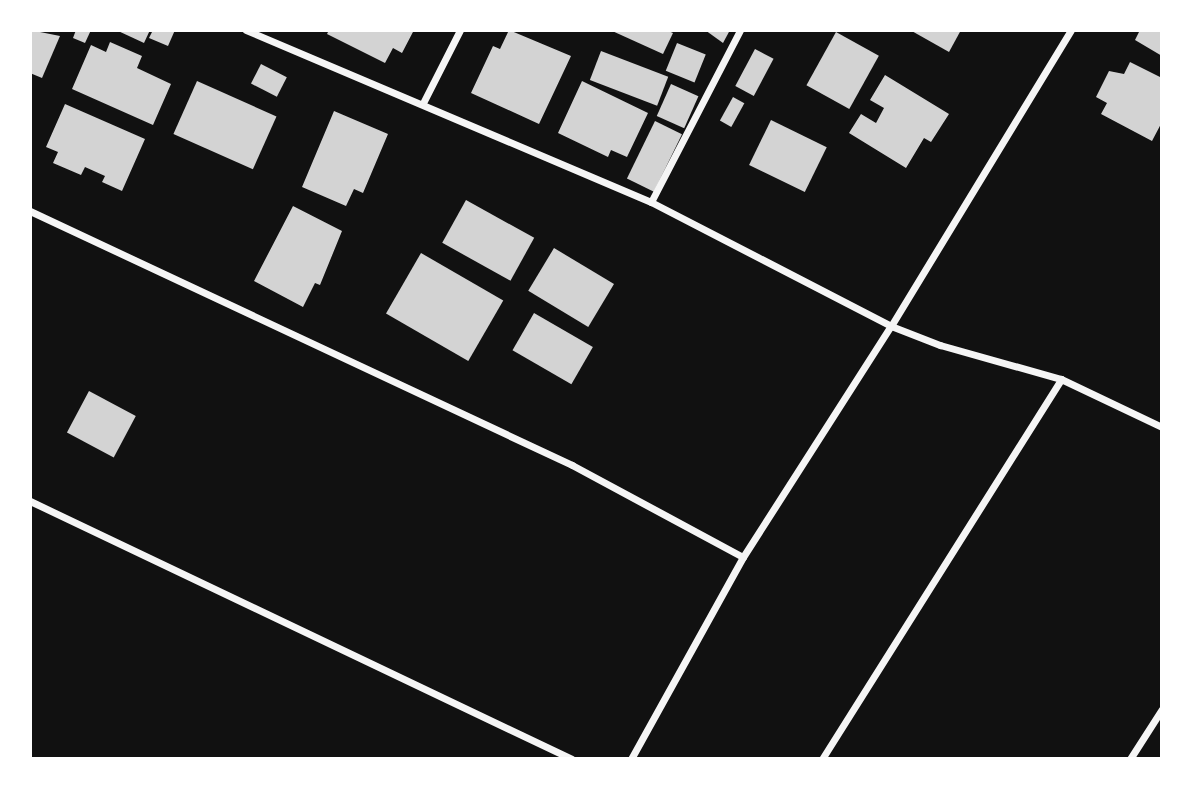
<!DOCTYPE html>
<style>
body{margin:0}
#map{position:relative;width:1192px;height:789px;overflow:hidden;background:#111;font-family:"Fira Sans",sans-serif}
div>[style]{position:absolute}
.building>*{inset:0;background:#d3d3d3;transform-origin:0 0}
.minor>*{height:7px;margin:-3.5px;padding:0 3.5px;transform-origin:3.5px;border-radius:3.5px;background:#f5f5f5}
span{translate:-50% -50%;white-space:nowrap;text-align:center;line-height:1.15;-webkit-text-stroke:7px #fff;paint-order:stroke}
.frame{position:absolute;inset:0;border:32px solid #fff;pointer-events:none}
</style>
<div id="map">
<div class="building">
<i style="clip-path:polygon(30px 30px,60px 36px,42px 78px,30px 73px)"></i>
<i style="clip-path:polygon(76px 30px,91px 30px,85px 43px,73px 38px)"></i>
<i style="clip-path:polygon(116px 30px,150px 30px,144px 43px)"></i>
<i style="clip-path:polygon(153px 30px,175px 30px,168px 46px,149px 38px)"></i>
<i style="clip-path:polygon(329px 30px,414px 30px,402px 53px,393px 48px,385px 63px,327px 34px)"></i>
<i style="clip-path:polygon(509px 30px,571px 56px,539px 124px,471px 93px,493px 46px,500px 49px)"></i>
<i style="clip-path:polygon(610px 30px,666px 30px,673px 33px,663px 54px)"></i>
<i style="clip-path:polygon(705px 30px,730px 30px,723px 43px)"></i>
<i style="clip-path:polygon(910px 30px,961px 30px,949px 52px)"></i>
<i style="clip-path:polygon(1140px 30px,1162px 30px,1162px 56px,1135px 40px)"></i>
<i style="left:836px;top:32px;width:49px;height:61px;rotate:29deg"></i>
<i style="clip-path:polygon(110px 42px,142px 56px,137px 68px,171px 84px,153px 125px,72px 89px,91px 45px,106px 52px)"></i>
<i style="left:677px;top:43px;width:31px;height:30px;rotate:22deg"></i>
<i style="left:755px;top:49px;width:21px;height:42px;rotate:28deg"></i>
<i style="left:601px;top:51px;width:72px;height:31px;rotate:21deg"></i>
<i style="clip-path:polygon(1130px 62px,1162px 78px,1162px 122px,1152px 141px,1101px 114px,1107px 103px,1096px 97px,1109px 71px,1124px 74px)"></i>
<i style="left:261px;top:64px;width:29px;height:22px;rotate:27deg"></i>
<i style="clip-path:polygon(885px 75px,949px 114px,931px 142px,924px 138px,906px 168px,849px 133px,861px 114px,876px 123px,884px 108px,870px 100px)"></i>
<i style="left:197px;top:81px;width:87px;height:58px;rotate:24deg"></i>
<i style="clip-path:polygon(582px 81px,648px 113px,627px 157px,611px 150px,608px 157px,558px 133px)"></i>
<i style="left:671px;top:84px;width:30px;height:35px;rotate:24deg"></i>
<i style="left:733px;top:97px;width:13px;height:27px;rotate:29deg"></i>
<i style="clip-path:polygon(65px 104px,145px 139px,122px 191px,102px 182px,105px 176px,85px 167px,81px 175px,53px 163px,58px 152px,46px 147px)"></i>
<i style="clip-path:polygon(334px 111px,388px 134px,363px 193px,354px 189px,346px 206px,302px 187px)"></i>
<i style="left:771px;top:120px;width:62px;height:50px;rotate:26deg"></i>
<i style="left:655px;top:121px;width:30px;height:64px;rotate:26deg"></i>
<i style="left:466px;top:200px;width:78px;height:49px;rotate:29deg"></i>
<i style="clip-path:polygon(293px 206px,342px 231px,320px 285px,315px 283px,303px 307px,254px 281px)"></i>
<i style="left:554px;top:248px;width:70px;height:50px;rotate:31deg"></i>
<i style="left:421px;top:253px;width:95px;height:70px;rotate:30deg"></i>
<i style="left:534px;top:313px;width:68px;height:43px;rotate:30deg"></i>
<i style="left:89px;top:391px;width:53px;height:47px;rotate:28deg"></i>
</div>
<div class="minor">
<i style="left:246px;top:30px;width:440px;rotate:23deg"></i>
<i style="left:651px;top:202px;width:270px;rotate:27.3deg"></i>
<i style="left:891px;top:326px;width:53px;rotate:21.2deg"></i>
<i style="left:940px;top:345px;width:126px;rotate:15.7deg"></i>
<i style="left:1061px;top:379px;width:112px;rotate:25.4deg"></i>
<i style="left:423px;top:103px;width:82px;rotate:-63.1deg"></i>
<i style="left:651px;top:202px;width:194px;rotate:-62.6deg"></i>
<i style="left:30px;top:211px;width:599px;rotate:25.11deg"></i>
<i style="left:572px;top:465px;width:194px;rotate:28.3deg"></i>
<i style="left:30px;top:501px;width:600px;rotate:25.46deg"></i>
<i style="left:631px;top:759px;width:231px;rotate:-61deg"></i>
<i style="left:743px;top:557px;width:274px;rotate:-57.4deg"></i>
<i style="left:891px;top:326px;width:346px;rotate:-58.7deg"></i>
<i style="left:822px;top:759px;width:449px;rotate:-57.8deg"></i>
<i style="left:1130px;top:759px;width:59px;rotate:-57.4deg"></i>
</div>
<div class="frame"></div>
</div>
